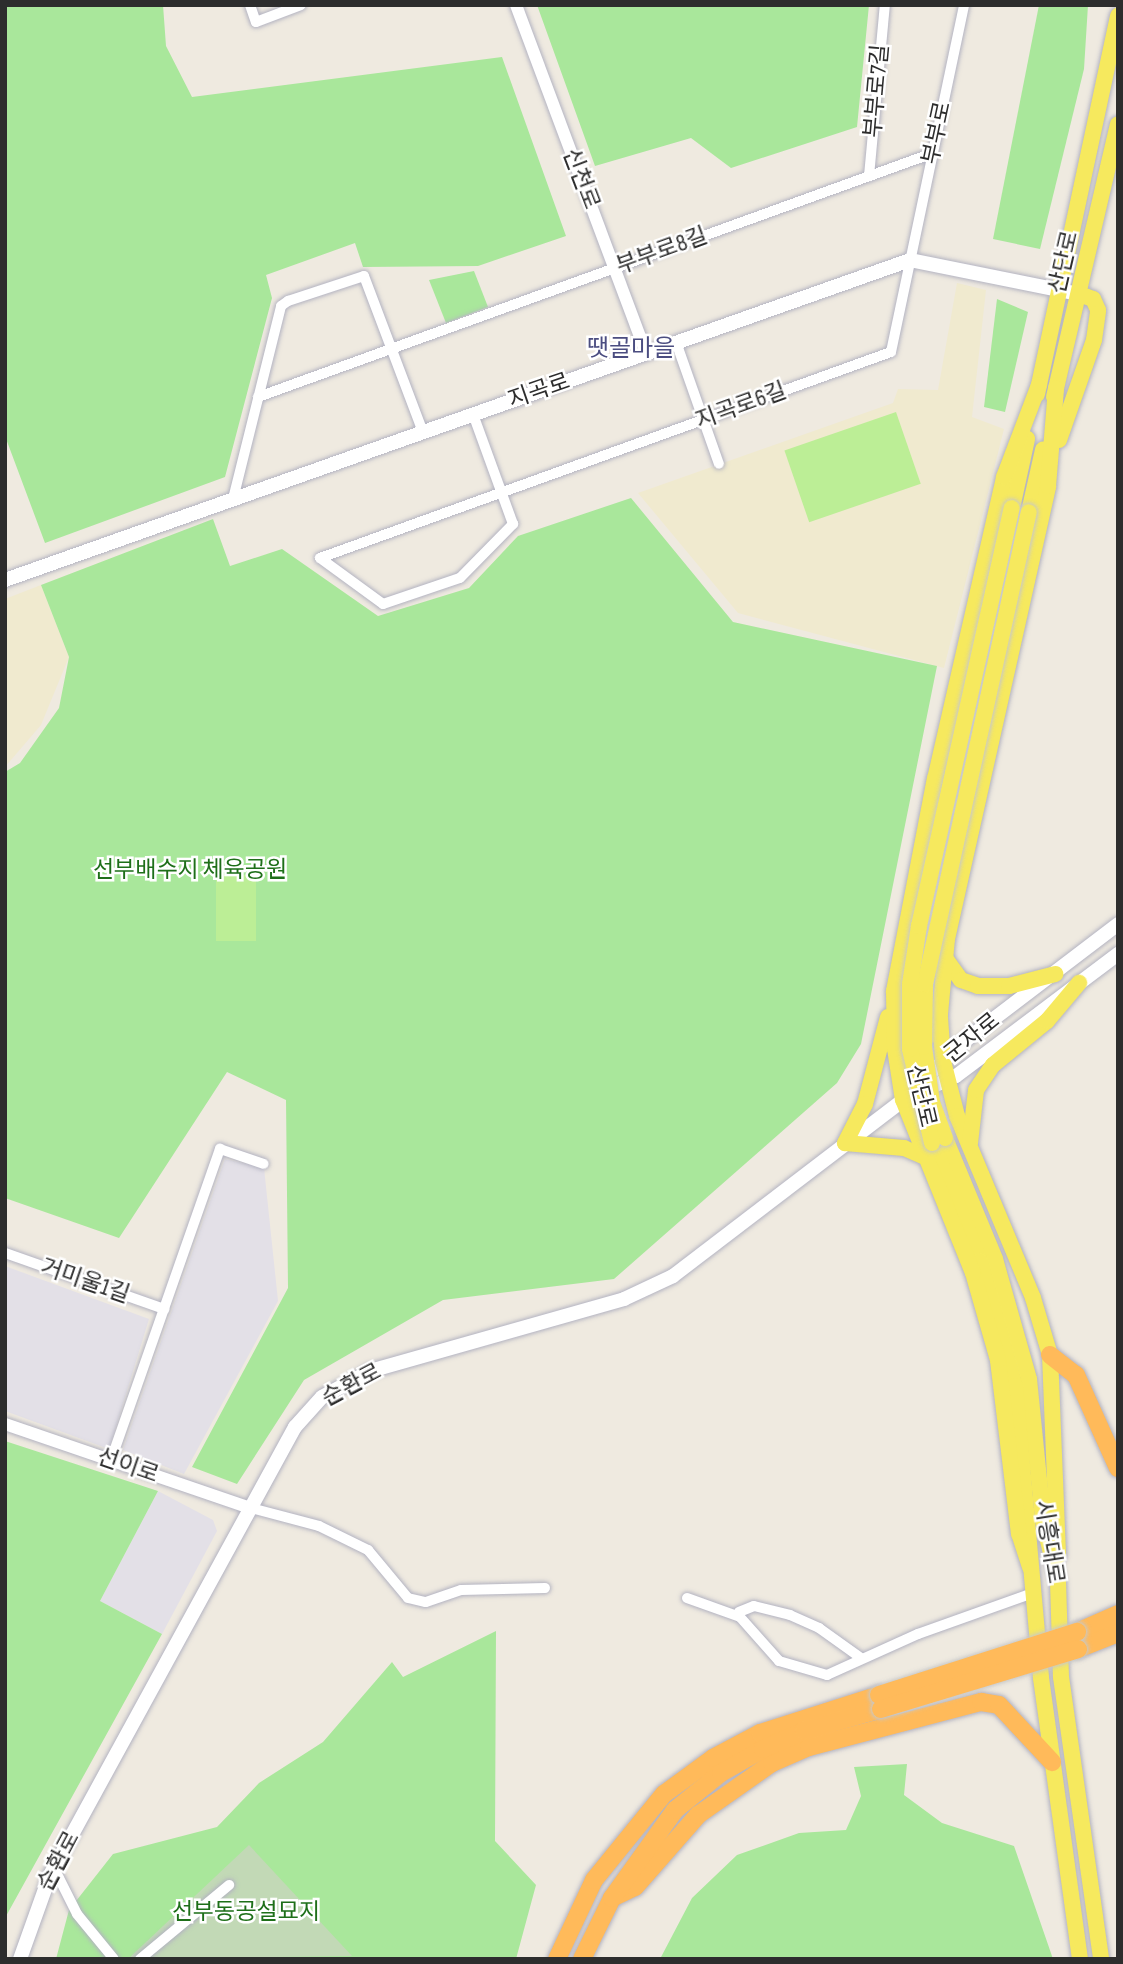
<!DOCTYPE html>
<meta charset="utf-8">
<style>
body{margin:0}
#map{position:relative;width:1123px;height:1964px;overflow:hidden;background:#efeae0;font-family:"Sofia Sans Condensed","Noto Sans KR",sans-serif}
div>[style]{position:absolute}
.industrial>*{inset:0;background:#e3e0e7}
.education>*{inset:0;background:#f0eacf}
.green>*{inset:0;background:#a9e79b}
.cemetery>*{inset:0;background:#c2d9b6}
.pitch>*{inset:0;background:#bcee96;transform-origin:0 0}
.roads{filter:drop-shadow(0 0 2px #b3b3c1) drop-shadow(0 0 2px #b3b3c1)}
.minor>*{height:10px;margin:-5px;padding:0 5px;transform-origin:5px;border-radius:5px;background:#fff}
.tertiary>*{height:12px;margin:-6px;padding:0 6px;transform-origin:6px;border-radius:6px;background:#fff}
.secondary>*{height:14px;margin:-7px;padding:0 7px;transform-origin:7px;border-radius:7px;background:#fff}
.primary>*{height:16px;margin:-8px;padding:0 8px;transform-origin:8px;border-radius:8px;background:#f6e95e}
.motorway>*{height:18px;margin:-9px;padding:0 9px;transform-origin:9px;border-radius:9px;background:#ffba5a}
.bridges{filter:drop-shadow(0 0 2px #c8c8c8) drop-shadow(0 0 2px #c8c8c8)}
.primary-bridge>*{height:16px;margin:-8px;padding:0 8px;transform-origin:8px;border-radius:8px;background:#f6e95e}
.motorway-bridge>*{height:18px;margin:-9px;padding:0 9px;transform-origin:9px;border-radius:9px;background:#ffba5a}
span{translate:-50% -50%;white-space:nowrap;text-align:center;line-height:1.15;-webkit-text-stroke:5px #fff;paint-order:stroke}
.street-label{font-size:23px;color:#2d2d2d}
.park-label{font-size:23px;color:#1e6f19}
.neighbourhood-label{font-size:24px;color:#4b4d80}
.frame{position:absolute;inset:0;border:7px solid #2d2d2d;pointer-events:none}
</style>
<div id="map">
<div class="industrial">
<i style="clip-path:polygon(225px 1159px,264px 1168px,278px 1301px,184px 1474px,123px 1450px)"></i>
<i style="clip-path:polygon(5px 1266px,149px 1319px,109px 1449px,5px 1411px)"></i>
<i style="clip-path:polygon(158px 1491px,213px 1520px,217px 1531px,162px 1634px,100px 1601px)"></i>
</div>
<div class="education">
<i style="clip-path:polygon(957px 283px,986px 290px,972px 417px,1004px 429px,944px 668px,738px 613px,638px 493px,893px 403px,898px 389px,938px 390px)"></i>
<i style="clip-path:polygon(41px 585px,69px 657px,41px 725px,5px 767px,5px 599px)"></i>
</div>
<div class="green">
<i style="clip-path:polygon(5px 5px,163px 5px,166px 46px,192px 97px,502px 57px,566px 236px,478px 266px,363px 267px,355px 243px,266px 275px,272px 298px,225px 477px,45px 543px,5px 436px)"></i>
<i style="clip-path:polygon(537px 5px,869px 5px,857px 127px,731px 168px,691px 138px,595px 166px)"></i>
<i style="clip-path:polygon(1039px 5px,1088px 5px,1084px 69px,1040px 249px,993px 239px)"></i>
<i style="clip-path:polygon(474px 271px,488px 307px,446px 323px,429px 280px)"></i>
<i style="clip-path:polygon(997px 299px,1028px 312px,1005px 412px,984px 407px)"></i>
<i style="clip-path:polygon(631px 498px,733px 622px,937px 666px,861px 1044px,837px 1083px,614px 1279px,443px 1300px,304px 1380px,237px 1484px,192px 1467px,288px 1288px,286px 1100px,227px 1072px,119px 1238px,5px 1198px,5px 772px,20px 763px,59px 708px,69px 657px,41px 585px,213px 519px,230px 566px,282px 549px,378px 616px,469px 588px,518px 536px)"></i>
<i style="clip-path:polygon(5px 1441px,158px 1491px,100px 1601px,162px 1634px,5px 1918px)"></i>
<i style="clip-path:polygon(496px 1631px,495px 1841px,536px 1885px,516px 1959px,56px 1959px,69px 1910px,113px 1854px,217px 1827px,259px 1783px,323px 1742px,392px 1662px,403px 1677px)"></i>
<i style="clip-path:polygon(907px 1764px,904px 1795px,942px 1823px,1014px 1846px,1053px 1959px,660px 1959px,692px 1898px,737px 1855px,799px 1833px,846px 1830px,861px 1796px,854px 1767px)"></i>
</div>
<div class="cemetery">
<i style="clip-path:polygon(249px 1845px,352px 1956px,128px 1959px)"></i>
</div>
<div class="pitch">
<i style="left:896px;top:412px;width:76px;height:118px;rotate:71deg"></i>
<i style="left:216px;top:875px;width:40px;height:66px"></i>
</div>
<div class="roads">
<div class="minor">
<i style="left:250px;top:5px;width:18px;rotate:71deg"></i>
<i style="left:256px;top:22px;width:48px;rotate:-20.7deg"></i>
<i style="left:869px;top:176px;width:172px;rotate:-84.7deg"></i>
<i style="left:676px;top:342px;width:129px;rotate:70.6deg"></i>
<i style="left:258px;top:397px;width:718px;rotate:-19.87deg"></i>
<i style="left:233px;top:499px;width:199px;rotate:-76deg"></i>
<i style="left:281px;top:306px;width:9px;rotate:-36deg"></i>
<i style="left:288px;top:301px;width:80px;rotate:-18.2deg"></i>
<i style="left:364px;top:276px;width:167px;rotate:69.3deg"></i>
<i style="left:320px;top:558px;width:607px;rotate:-19.84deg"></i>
<i style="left:891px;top:352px;width:355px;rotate:-78.1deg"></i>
<i style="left:320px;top:558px;width:78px;rotate:36.1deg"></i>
<i style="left:383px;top:604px;width:81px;rotate:-18.7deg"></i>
<i style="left:460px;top:578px;width:76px;rotate:-45.5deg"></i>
<i style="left:513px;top:524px;width:117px;rotate:-110deg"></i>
<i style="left:5px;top:1253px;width:169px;rotate:19.4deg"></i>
<i style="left:111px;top:1460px;width:330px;rotate:-70.7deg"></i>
<i style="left:220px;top:1149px;width:46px;rotate:18.8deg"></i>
<i style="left:251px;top:1508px;width:70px;rotate:14.8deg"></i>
<i style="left:319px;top:1526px;width:55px;rotate:26.1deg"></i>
<i style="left:368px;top:1550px;width:62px;rotate:50.2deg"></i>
<i style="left:408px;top:1598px;width:18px;rotate:13deg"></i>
<i style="left:426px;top:1602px;width:37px;rotate:-19deg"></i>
<i style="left:461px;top:1590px;width:84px;rotate:-1.4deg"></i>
<i style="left:687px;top:1598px;width:56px;rotate:19.7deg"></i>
<i style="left:740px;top:1617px;width:59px;rotate:48.4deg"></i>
<i style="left:779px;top:1661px;width:50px;rotate:16.3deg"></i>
<i style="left:827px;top:1675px;width:100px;rotate:-24.3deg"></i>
<i style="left:918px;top:1634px;width:122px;rotate:-19.6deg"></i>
<i style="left:739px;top:1612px;width:16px;rotate:-22deg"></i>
<i style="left:754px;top:1606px;width:37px;rotate:14deg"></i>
<i style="left:790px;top:1615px;width:32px;rotate:24deg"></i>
<i style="left:819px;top:1628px;width:52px;rotate:35.5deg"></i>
<i style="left:54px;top:1868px;width:51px;rotate:63.4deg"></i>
<i style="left:77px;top:1914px;width:58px;rotate:50.6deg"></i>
<i style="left:140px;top:1959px;width:116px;rotate:-39.7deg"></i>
</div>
<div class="tertiary">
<i style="left:516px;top:5px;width:371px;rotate:69.5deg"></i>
<i style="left:5px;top:1424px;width:260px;rotate:18.9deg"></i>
</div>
<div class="secondary">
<i style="left:5px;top:580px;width:960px;rotate:-19.47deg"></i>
<i style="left:910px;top:260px;width:172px;rotate:11.4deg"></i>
<i style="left:920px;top:1092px;width:39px;rotate:-24deg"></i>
<i style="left:956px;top:1076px;width:203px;rotate:-37deg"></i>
<i style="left:20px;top:1959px;width:89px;rotate:-70.3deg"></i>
<i style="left:50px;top:1875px;width:511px;rotate:-61.33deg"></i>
<i style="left:295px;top:1427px;width:40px;rotate:-48deg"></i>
<i style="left:322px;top:1397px;width:55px;rotate:-28.4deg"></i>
<i style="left:370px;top:1371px;width:264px;rotate:-15.8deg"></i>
<i style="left:624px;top:1299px;width:54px;rotate:-25.1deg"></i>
<i style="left:673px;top:1276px;width:290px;rotate:-37.4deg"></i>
<i style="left:903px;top:1100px;width:82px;rotate:-44deg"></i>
<i style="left:962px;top:1043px;width:196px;rotate:-37.3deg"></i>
</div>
<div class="primary">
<i style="left:1037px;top:394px;width:387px;rotate:-77.9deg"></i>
<i style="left:1054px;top:397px;width:280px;rotate:-76.8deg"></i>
<i style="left:1059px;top:440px;width:106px;rotate:-70.7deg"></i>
<i style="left:1094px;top:340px;width:30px;rotate:-82deg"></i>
<i style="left:1098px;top:310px;width:12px;rotate:-114deg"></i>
<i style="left:1093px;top:299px;width:15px;rotate:-160deg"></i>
<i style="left:1012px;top:508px;width:71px;rotate:-77.7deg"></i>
<i style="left:1029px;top:512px;width:64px;rotate:-77.3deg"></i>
<i style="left:945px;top:958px;width:27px;rotate:54deg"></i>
<i style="left:961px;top:980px;width:18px;rotate:19deg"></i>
<i style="left:978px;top:986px;width:31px"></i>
<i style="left:1009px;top:986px;width:48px;rotate:-14.6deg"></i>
<i style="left:888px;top:1017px;width:90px;rotate:104.8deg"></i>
<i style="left:865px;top:1104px;width:44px;rotate:117.1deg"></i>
<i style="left:845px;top:1143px;width:59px;rotate:4.8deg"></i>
<i style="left:904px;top:1148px;width:25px;rotate:23deg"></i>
<i style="left:940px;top:1017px;width:44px;rotate:86.1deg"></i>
<i style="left:943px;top:1061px;width:57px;rotate:75.7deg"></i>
<i style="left:957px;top:1116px;width:197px;rotate:67.3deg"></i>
<i style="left:1033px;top:1298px;width:59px;rotate:73.4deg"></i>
<i style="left:1050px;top:1355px;width:201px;rotate:87.7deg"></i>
<i style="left:914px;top:1039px;width:16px;rotate:-14deg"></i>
<i style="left:930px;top:1035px;width:23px;rotate:-65deg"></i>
<i style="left:940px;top:1014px;width:75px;rotate:-84.7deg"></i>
<i style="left:947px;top:939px;width:464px;rotate:-77.4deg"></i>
<i style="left:1048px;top:486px;width:98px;rotate:-85.3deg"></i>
<i style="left:945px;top:1138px;width:131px;rotate:67.5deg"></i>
<i style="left:995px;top:1259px;width:125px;rotate:74.2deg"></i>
<i style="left:1029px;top:1379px;width:142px;rotate:84.3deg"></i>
<i style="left:1043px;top:1520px;width:64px;rotate:76.4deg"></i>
<i style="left:1058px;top:1582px;width:95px;rotate:88.2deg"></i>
<i style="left:1061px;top:1677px;width:285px;rotate:81.9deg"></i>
<i style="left:970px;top:1143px;width:53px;rotate:-83.5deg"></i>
<i style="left:976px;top:1090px;width:30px;rotate:-56deg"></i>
<i style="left:993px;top:1065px;width:70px;rotate:-39.2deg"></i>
<i style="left:1047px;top:1021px;width:50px;rotate:-49.9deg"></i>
<i style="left:935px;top:1148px;width:122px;rotate:68.3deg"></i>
<i style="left:980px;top:1261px;width:130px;rotate:74.4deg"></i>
<i style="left:1015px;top:1386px;width:293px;rotate:84.9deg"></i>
<i style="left:1041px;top:1678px;width:284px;rotate:82.1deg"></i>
<i style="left:1030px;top:1567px;width:35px;rotate:-108deg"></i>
<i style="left:1019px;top:1534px;width:175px;rotate:-96.9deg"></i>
<i style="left:998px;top:1360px;width:91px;rotate:-106deg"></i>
<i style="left:973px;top:1273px;width:187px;rotate:-112deg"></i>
<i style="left:903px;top:1100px;width:52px;rotate:-98.9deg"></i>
<i style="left:895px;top:1049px;width:58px;rotate:-91deg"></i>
<i style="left:894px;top:991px;width:216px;rotate:-79.1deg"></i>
<i style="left:935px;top:779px;width:310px;rotate:-77.1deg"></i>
<i style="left:1004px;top:477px;width:98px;rotate:-69.2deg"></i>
</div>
<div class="motorway">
<i style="left:1050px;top:1355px;width:33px;rotate:38deg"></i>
<i style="left:1076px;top:1375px;width:102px;rotate:65.7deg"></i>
<i style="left:1077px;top:1632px;width:45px;rotate:-23.7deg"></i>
<i style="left:1078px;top:1649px;width:43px;rotate:-21.8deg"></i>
<i style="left:612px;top:1898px;width:25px;rotate:-26deg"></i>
<i style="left:635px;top:1887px;width:96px;rotate:-48.8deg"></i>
<i style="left:698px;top:1815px;width:90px;rotate:-35.1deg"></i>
<i style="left:772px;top:1763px;width:40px;rotate:-23.4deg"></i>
<i style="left:809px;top:1747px;width:178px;rotate:-14.7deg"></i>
<i style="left:981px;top:1702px;width:18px;rotate:9deg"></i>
<i style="left:999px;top:1705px;width:78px;rotate:47.1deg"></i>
<i style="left:557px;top:1959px;width:87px;rotate:-64.9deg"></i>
<i style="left:594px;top:1880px;width:111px;rotate:-50.9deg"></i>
<i style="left:664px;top:1794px;width:61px;rotate:-36.3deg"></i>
<i style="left:713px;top:1758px;width:53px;rotate:-28deg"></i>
<i style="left:760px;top:1733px;width:125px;rotate:-17.7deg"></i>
<i style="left:582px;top:1959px;width:68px;rotate:-63.8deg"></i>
<i style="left:612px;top:1898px;width:108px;rotate:-54.4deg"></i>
<i style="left:675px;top:1810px;width:59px;rotate:-38.8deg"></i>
<i style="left:721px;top:1773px;width:48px;rotate:-29.7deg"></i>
<i style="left:763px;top:1749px;width:45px;rotate:-23.7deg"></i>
<i style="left:804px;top:1731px;width:80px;rotate:-15.9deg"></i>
</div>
</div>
<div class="bridges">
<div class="primary-bridge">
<i style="left:945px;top:1138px;width:38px;rotate:-110deg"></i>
<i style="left:932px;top:1102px;width:56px;rotate:-98.3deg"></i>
<i style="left:924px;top:1047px;width:63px;rotate:-89.1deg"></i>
<i style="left:925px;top:984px;width:483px;rotate:-77.6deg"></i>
<i style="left:932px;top:1143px;width:97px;rotate:-103.2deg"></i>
<i style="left:910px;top:1049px;width:65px;rotate:-90deg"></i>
<i style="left:910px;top:984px;width:59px;rotate:-81.2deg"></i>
<i style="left:919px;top:926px;width:428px;rotate:-77.5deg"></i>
</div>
<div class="motorway-bridge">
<i style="left:879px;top:1695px;width:208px;rotate:-17.7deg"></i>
<i style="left:881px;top:1709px;width:206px;rotate:-16.9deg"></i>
</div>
</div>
<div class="street-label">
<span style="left:877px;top:91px;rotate:-85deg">부부로7길</span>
<span style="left:937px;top:133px;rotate:-78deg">부부로</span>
<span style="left:581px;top:179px;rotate:69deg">신천로</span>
<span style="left:662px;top:251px;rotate:-20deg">부부로8길</span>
<span style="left:1064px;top:262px;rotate:-77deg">산단로</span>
<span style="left:539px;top:391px;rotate:-19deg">지곡로</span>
<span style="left:741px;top:406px;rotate:-20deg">지곡로6길</span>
<span style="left:972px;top:1038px;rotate:-39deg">군자로</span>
<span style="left:921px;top:1096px;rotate:77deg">산단로</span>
<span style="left:85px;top:1281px;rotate:19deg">거미울1길</span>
<span style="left:352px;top:1385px;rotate:-28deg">순환로</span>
<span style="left:128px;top:1466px;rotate:19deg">선이로</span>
<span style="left:1049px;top:1542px;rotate:81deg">시흥대로</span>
<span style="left:59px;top:1861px;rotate:-62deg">순환로</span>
</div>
<div class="park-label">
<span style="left:190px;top:870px">선부배수지 체육공원</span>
<span style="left:246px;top:1912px">선부동공설묘지</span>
</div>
<div class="neighbourhood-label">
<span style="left:631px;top:349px">땟골마을</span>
</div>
<div class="frame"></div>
</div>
